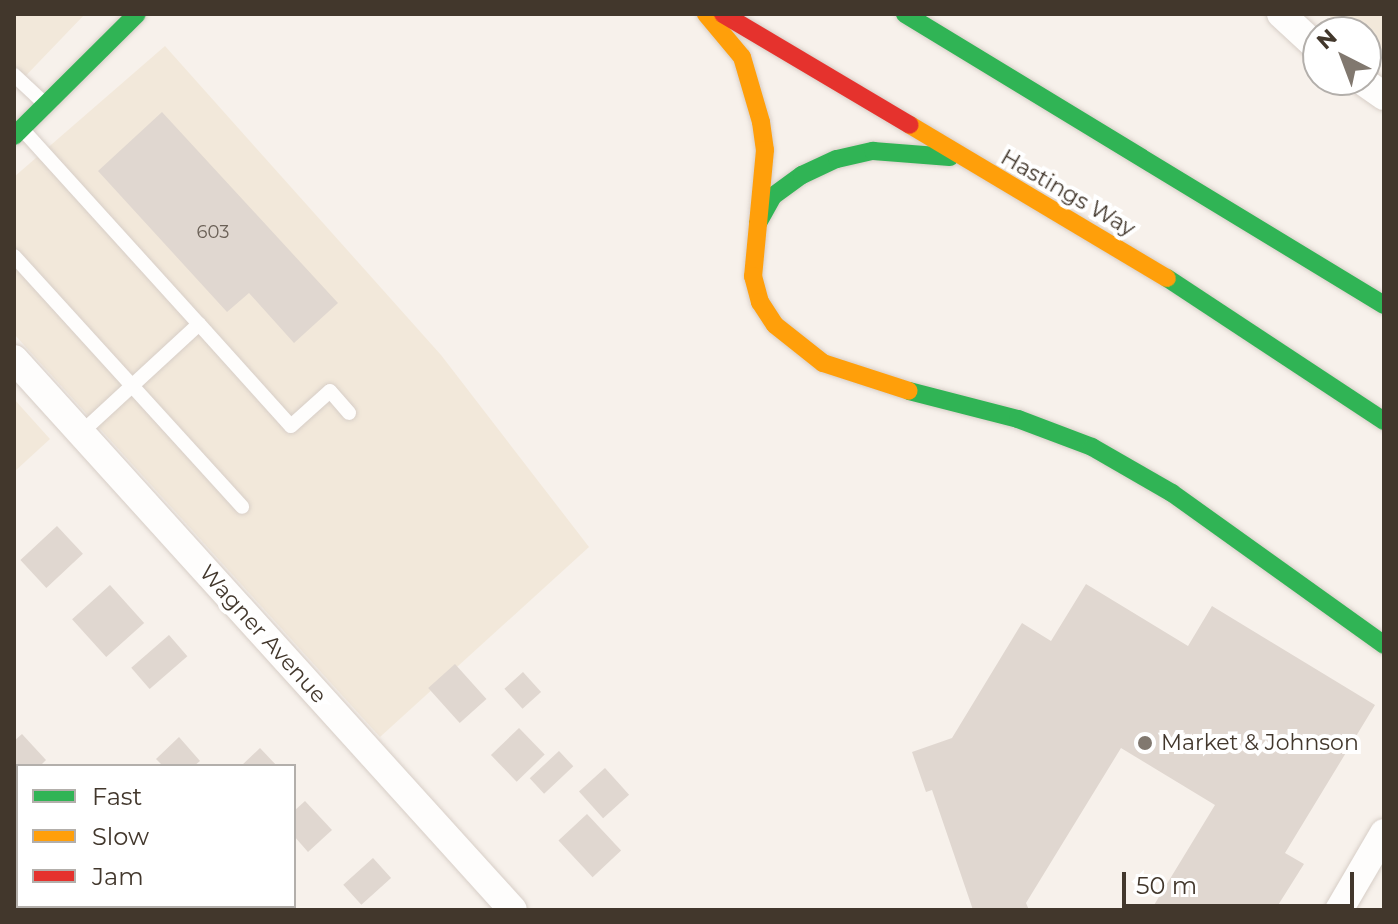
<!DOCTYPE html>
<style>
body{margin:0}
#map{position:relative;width:1398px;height:924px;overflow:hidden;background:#f7f1eb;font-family:Montserrat,sans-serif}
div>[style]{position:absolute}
.commercial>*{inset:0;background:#f2e8da}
.building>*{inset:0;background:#e0d7d0;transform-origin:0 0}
.roads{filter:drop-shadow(0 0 2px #d7cec7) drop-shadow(0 0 2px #d7cec7)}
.lane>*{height:14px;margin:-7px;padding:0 7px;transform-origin:7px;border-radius:7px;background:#fefdfc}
.street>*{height:28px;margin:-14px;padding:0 14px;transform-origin:14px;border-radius:14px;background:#fefdfc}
.fast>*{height:18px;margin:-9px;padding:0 9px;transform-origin:9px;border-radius:9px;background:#30b455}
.slow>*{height:18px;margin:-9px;padding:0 9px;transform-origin:9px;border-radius:9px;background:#ff9f0a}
.jam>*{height:18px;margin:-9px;padding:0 9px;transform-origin:9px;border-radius:9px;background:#e5322d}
.dots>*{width:22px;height:22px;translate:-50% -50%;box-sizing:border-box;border:4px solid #fff;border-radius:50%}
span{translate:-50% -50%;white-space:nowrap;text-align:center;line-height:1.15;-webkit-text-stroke:8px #fff;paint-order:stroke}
.number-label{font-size:18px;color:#6a6056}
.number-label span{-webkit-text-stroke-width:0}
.street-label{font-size:22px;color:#42372c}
.poi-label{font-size:22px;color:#42372c}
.left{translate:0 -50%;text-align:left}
.frame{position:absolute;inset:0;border:16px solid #42372c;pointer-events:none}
.legend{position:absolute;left:16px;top:764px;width:280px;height:144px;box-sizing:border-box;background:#fff;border:2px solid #b3afab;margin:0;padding:10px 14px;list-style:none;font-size:24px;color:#42372c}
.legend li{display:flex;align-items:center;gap:16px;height:40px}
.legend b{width:40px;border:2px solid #b3afab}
.north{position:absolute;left:1302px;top:16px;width:80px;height:80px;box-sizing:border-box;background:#fff;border:2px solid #b3afab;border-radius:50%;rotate:318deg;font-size:22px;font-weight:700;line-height:32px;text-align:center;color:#42372c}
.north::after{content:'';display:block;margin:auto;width:28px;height:36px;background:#81786f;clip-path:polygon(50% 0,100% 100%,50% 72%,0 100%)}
.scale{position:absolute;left:1122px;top:872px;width:232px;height:36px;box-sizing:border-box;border:4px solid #42372c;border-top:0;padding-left:10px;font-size:24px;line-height:28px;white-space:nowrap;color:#42372c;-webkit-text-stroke:6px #fff;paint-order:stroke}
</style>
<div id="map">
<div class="commercial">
<i style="clip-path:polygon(14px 14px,85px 14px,14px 88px)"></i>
<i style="clip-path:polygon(1327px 14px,1384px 14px,1384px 46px,1376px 56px,1366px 48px,1366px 32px,1347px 32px)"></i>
<i style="clip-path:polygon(165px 46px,441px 355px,589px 547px,380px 737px,14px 334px,14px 177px)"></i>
<i style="clip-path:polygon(14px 399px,50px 439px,14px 472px)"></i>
</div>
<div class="building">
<i style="clip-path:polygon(162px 112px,338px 303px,294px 343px,249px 293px,227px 312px,98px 171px)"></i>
<i style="left:57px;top:526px;width:38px;height:50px;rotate:47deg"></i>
<i style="clip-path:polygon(1086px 584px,1188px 646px,1212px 606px,1375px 705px,1285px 853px,1304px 864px,1275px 910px,1151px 910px,1215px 805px,1121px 748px,1026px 903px,1029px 910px,973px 910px,932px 790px,926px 792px,912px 752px,952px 738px,1022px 623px,1051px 641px)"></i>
<i style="left:110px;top:585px;width:51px;height:51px;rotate:48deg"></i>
<i style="left:169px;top:635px;width:28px;height:50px;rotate:49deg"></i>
<i style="left:455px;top:664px;width:47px;height:36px;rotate:48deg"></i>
<i style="left:523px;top:672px;width:27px;height:25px;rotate:48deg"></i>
<i style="left:519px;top:728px;width:37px;height:39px;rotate:46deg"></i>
<i style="clip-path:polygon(22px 734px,46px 760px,40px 766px,17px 766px,14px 763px,14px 741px)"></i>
<i style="clip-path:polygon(179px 737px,200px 761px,194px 766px,163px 766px,156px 759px)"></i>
<i style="clip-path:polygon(260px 748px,277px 766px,241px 766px)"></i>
<i style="left:559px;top:751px;width:21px;height:40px;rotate:47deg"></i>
<i style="left:605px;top:768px;width:36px;height:35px;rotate:48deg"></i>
<i style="clip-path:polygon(305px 801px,332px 830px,308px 852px,294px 836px,294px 811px)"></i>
<i style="left:587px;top:814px;width:50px;height:39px;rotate:47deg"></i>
<i style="left:373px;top:858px;width:27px;height:40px;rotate:48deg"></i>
<i style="left:82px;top:906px;width:49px;height:6px"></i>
</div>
<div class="roads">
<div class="lane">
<i style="left:14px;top:75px;width:42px;rotate:43.1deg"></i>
<i style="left:23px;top:130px;width:262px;rotate:47.8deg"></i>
<i style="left:199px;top:324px;width:161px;rotate:137.3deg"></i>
<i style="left:14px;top:256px;width:339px;rotate:47.7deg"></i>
<i style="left:199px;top:324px;width:137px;rotate:48deg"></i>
<i style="left:291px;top:426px;width:52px;rotate:-41.9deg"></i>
<i style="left:330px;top:391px;width:29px;rotate:49deg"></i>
</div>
<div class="street">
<i style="left:1281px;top:14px;width:50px;rotate:42.6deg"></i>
<i style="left:1361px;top:80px;width:28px;rotate:35deg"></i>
<i style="left:14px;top:359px;width:743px;rotate:47.84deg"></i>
<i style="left:1339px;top:910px;width:89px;rotate:-59.7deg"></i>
</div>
<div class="fast">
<i style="left:905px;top:14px;width:560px;rotate:31.28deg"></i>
<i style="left:14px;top:136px;width:173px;rotate:-44.8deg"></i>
<i style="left:758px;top:223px;width:31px;rotate:-61deg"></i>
<i style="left:773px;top:196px;width:36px;rotate:-36deg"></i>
<i style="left:802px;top:175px;width:38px;rotate:-25deg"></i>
<i style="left:837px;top:159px;width:37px;rotate:-13deg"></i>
<i style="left:873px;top:151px;width:77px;rotate:4.5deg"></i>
<i style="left:1167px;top:278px;width:260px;rotate:33.4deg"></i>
<i style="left:909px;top:391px;width:113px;rotate:14.4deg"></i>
<i style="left:1018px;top:419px;width:79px;rotate:20.7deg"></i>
<i style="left:1092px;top:447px;width:92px;rotate:29.9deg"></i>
<i style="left:1172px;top:493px;width:261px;rotate:35.6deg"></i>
</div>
<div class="slow">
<i style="left:706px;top:14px;width:56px;rotate:50.1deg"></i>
<i style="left:742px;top:57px;width:68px;rotate:73.7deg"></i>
<i style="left:761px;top:122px;width:28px;rotate:82deg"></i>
<i style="left:765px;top:150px;width:127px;rotate:95.4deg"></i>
<i style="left:753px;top:276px;width:27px;rotate:75deg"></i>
<i style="left:760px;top:302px;width:27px;rotate:57deg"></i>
<i style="left:775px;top:325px;width:61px;rotate:38.4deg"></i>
<i style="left:823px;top:363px;width:90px;rotate:18deg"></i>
<i style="left:910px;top:125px;width:299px;rotate:30.8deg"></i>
</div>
<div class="jam">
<i style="left:723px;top:14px;width:217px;rotate:30.7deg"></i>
</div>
</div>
<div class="dots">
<i style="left:1145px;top:743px;background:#81786f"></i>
</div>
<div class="number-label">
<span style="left:213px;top:232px">603</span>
</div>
<div class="street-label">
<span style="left:1068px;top:193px;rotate:30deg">Hastings Way</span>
<span style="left:263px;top:634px;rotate:48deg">Wagner Avenue</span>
</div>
<div class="poi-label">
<span class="left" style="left:1161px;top:743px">Market &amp; Johnson</span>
</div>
<div class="frame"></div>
<ul class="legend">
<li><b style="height:10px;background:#30b455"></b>Fast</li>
<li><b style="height:10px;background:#ff9f0a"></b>Slow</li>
<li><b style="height:10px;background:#e5322d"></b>Jam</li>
</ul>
<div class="north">N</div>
<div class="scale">50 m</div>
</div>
